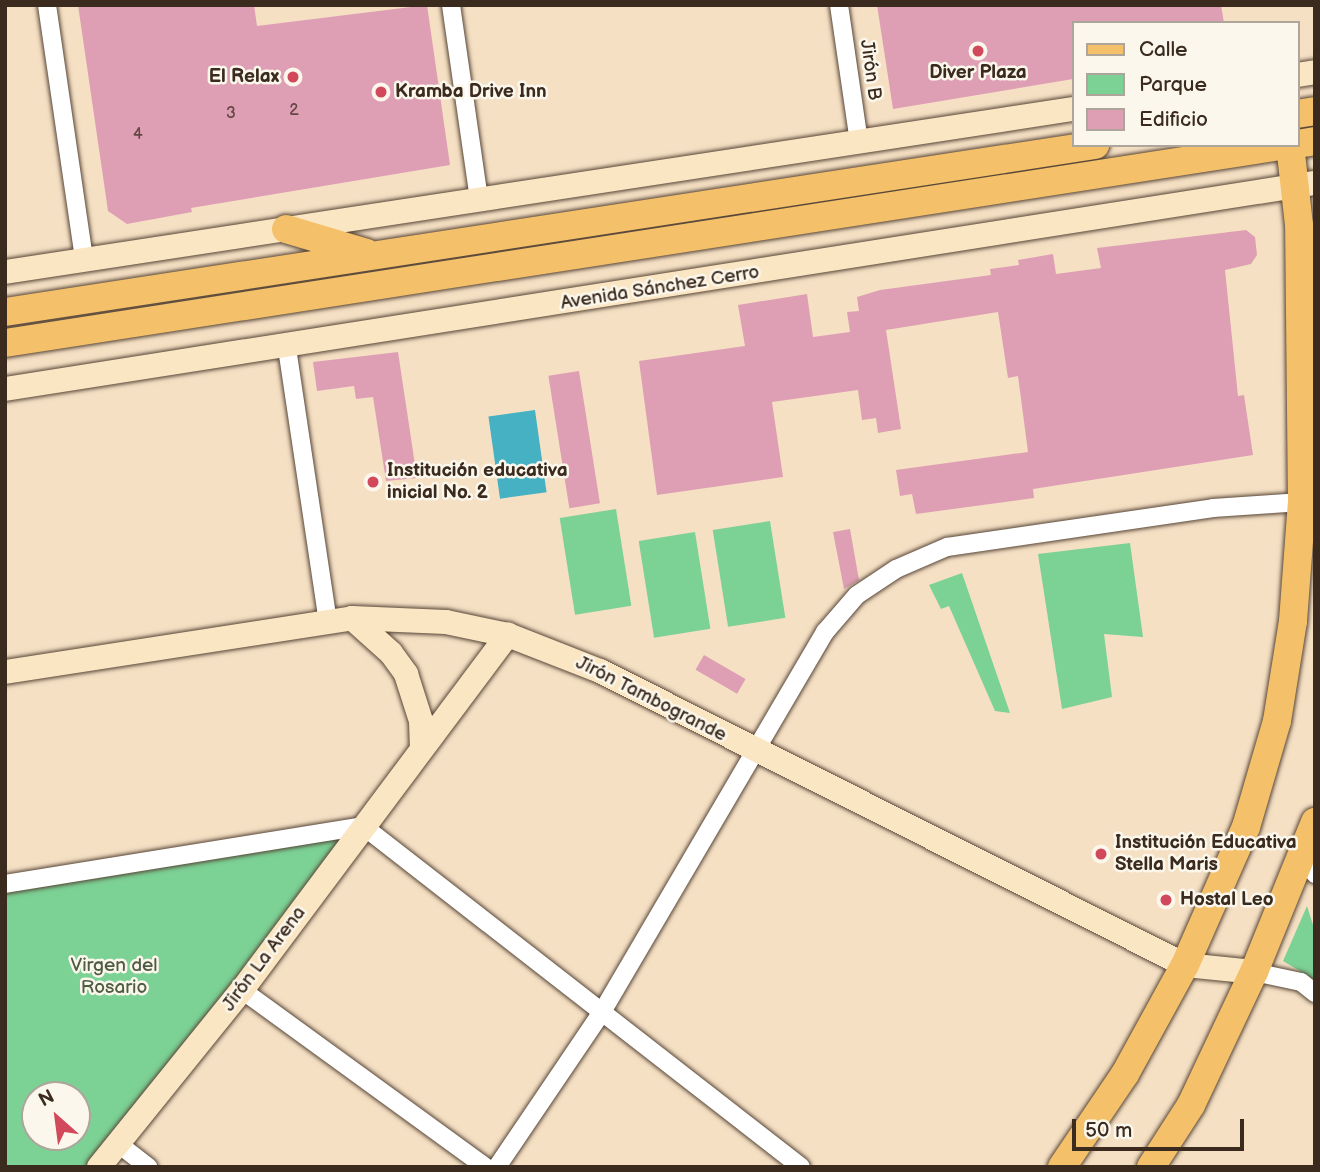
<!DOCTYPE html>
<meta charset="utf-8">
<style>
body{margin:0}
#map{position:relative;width:1320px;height:1172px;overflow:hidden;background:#f5e0c4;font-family:"Balsamiq Sans",sans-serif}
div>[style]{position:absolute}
.green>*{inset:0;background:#7cd195;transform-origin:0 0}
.water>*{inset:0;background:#45b1c2;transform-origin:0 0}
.building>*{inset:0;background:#de9fb4;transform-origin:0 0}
.roads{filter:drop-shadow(0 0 2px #574537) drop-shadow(0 0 2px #574537)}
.street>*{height:18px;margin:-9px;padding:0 9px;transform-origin:9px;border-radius:9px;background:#fff}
.secondary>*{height:24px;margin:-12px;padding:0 12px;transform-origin:12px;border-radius:12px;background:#fbe6c3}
.primary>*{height:28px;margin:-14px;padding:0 14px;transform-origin:14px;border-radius:14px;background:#f4c16a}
.dots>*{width:19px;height:19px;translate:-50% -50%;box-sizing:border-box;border:4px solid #fbf7ec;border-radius:50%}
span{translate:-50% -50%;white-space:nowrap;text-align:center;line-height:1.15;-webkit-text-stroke:5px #fbf7ec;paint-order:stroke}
.number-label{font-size:16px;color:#644744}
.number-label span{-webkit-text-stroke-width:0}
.street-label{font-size:19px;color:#3b2a1e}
.poi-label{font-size:19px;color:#3b2a1e;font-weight:700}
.right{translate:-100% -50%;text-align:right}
.left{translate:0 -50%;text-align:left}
.park-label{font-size:19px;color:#4e5c42}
.frame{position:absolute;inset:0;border:7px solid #3b2a1e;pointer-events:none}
.legend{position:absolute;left:1072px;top:21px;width:228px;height:126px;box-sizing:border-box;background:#fbf7ec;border:2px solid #aea59a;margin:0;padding:9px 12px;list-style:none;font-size:21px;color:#3b2a1e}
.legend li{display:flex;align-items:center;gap:14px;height:35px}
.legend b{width:35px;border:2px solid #aea59a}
.north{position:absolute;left:21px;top:1081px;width:70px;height:70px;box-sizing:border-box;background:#fbf7ec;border:2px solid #aea59a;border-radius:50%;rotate:332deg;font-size:19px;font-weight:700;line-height:28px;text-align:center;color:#3b2a1e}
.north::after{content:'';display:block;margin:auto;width:24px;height:32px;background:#d1495b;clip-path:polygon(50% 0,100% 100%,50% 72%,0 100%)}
.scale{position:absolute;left:1072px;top:1119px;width:172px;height:32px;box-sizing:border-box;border:4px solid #3b2a1e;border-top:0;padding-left:9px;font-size:21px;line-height:24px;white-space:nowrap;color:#3b2a1e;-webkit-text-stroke:5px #fbf7ec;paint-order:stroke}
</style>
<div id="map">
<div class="green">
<i style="left:616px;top:509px;width:98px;height:57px;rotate:81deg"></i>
<i style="left:770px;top:521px;width:98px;height:58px;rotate:81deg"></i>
<i style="left:695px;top:532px;width:98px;height:57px;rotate:81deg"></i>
<i style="clip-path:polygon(1130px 543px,1143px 637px,1104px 634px,1112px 697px,1062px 709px,1038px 554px)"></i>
<i style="clip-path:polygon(962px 573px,1010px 713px,995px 711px,949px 606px,941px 609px,929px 585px)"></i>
<i style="clip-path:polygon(evenodd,363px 826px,97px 1167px,5px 1167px,5px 884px,363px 826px,35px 1095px,77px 1095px,77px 1137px,35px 1137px,35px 1095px)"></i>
<i style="clip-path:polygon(1307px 906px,1315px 931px,1315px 980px,1283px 961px)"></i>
</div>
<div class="water">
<i style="left:535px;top:410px;width:83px;height:47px;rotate:82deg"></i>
</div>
<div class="building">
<i style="clip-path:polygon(78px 5px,254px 5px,257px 26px,427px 5px,450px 165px,191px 208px,192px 212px,127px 224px,108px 211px)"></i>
<i style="clip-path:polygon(877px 5px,1221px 5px,1224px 23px,1073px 23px,1073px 79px,893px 109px)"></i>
<i style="clip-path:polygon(1246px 230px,1255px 237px,1257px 255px,1251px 264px,1225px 270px,1238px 396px,1244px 395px,1253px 455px,1033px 489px,1034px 498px,916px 514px,912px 494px,900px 496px,896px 470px,1028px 452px,1018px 376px,1008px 378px,998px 312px,886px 330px,901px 429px,878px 433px,876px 418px,862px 420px,858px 390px,772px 402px,783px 477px,657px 495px,639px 361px,745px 346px,738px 305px,807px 294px,813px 337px,850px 332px,847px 312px,859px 311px,857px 297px,880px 290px,991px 275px,990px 269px,1019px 265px,1018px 260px,1053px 254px,1056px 274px,1101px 268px,1097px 248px)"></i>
<i style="clip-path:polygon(398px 352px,417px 478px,386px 481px,373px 397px,356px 399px,354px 386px,317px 391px,313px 362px)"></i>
<i style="left:579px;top:371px;width:134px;height:31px;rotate:81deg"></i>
<i style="clip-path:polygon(850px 529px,859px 580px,844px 589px,833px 532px)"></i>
<i style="left:704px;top:655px;width:48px;height:17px;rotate:30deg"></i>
</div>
<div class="roads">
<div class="street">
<i style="left:47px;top:5px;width:258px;rotate:81.7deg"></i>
<i style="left:451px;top:5px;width:196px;rotate:81.8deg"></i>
<i style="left:839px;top:5px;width:138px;rotate:81.7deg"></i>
<i style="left:287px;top:348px;width:277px;rotate:81.5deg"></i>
<i style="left:1308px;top:846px;width:29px;rotate:76deg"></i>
<i style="left:5px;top:884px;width:363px;rotate:-9.2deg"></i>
<i style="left:363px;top:826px;width:555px;rotate:37.9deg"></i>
<i style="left:1254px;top:972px;width:48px;rotate:12deg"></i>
<i style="left:1301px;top:982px;width:18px;rotate:38deg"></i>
<i style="left:242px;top:990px;width:301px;rotate:36deg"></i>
<i style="left:120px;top:1145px;width:36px;rotate:38deg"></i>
<i style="left:497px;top:1167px;width:187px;rotate:-55.9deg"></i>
<i style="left:602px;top:1012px;width:441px;rotate:-59.6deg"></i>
<i style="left:825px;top:632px;width:49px;rotate:-49.1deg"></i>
<i style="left:857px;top:595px;width:47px;rotate:-33.7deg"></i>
<i style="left:896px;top:569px;width:56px;rotate:-23.3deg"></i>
<i style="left:947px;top:547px;width:269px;rotate:-8.3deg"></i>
<i style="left:1213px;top:508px;width:89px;rotate:-3.9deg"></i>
</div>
<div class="secondary">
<i style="left:1297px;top:75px;width:18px;rotate:-9deg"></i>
<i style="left:5px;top:272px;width:1080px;rotate:-8.68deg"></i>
<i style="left:5px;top:389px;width:1326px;rotate:-8.94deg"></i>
<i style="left:352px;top:618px;width:52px;rotate:41.9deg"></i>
<i style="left:391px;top:653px;width:26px;rotate:54deg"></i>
<i style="left:406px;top:674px;width:49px;rotate:72.3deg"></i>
<i style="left:421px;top:721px;width:25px;rotate:88deg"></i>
<i style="left:5px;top:672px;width:351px;rotate:-8.8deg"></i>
<i style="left:352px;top:618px;width:94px;rotate:2.4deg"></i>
<i style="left:446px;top:622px;width:63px;rotate:11.8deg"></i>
<i style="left:508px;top:635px;width:99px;rotate:21.4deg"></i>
<i style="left:600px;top:671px;width:655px;rotate:26.68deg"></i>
<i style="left:1185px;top:965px;width:69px;rotate:5.8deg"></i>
<i style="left:99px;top:1167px;width:228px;rotate:-51.1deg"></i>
<i style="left:242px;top:990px;width:444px;rotate:-53.2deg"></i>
</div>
<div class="primary">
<i style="left:1297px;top:114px;width:18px;rotate:-9deg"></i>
<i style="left:1297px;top:144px;width:18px;rotate:-9deg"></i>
<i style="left:286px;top:229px;width:84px;rotate:16.5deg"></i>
<i style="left:5px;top:312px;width:1103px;rotate:-8.71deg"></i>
<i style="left:5px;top:343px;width:1297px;rotate:-8.78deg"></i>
<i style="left:1062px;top:1167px;width:112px;rotate:-55.9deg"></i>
<i style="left:1125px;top:1074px;width:124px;rotate:-61.2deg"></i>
<i style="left:1185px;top:965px;width:151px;rotate:-66.2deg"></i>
<i style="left:1246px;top:827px;width:110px;rotate:-73.7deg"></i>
<i style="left:1277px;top:721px;width:101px;rotate:-80.9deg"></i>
<i style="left:1293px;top:621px;width:119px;rotate:-85.7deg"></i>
<i style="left:1302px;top:502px;width:277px;rotate:-90.6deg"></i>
<i style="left:1299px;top:225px;width:81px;rotate:-96.4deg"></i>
<i style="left:1151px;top:1167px;width:74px;rotate:-57.2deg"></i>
<i style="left:1191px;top:1105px;width:147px;rotate:-64.7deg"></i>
<i style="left:1254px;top:972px;width:162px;rotate:-67.9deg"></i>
</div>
</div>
<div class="dots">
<i style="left:978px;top:51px;background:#d1495b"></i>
<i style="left:293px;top:77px;background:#d1495b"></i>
<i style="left:381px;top:92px;background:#d1495b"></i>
<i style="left:373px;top:482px;background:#d1495b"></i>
<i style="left:1101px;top:854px;background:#d1495b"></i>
<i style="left:1166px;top:900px;background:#d1495b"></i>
</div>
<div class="number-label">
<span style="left:294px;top:111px">2</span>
<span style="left:231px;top:114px">3</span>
<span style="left:138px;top:135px">4</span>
</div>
<div class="street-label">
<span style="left:870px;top:70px;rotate:82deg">Jirón B</span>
<span style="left:660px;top:288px;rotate:-9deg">Avenida Sánchez Cerro</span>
<span style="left:651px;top:699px;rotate:27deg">Jirón Tambogrande</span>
<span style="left:264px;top:959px;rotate:-53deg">Jirón La Arena</span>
</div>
<div class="poi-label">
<span style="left:978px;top:73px">Diver Plaza</span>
<span class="right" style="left:279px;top:77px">El Relax</span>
<span class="left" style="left:395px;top:92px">Kramba Drive Inn</span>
<span class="left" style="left:387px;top:482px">Institución educativa<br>inicial No. 2</span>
<span class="left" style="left:1115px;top:854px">Institución Educativa<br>Stella Maris</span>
<span class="left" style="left:1180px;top:900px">Hostal Leo</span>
</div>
<div class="park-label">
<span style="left:114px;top:977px">Virgen del<br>Rosario</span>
</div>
<div class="frame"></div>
<ul class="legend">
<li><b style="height:9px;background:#f4c16a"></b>Calle</li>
<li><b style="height:19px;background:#7cd195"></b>Parque</li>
<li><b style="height:19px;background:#de9fb4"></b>Edificio</li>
</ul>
<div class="north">N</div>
<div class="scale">50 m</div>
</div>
